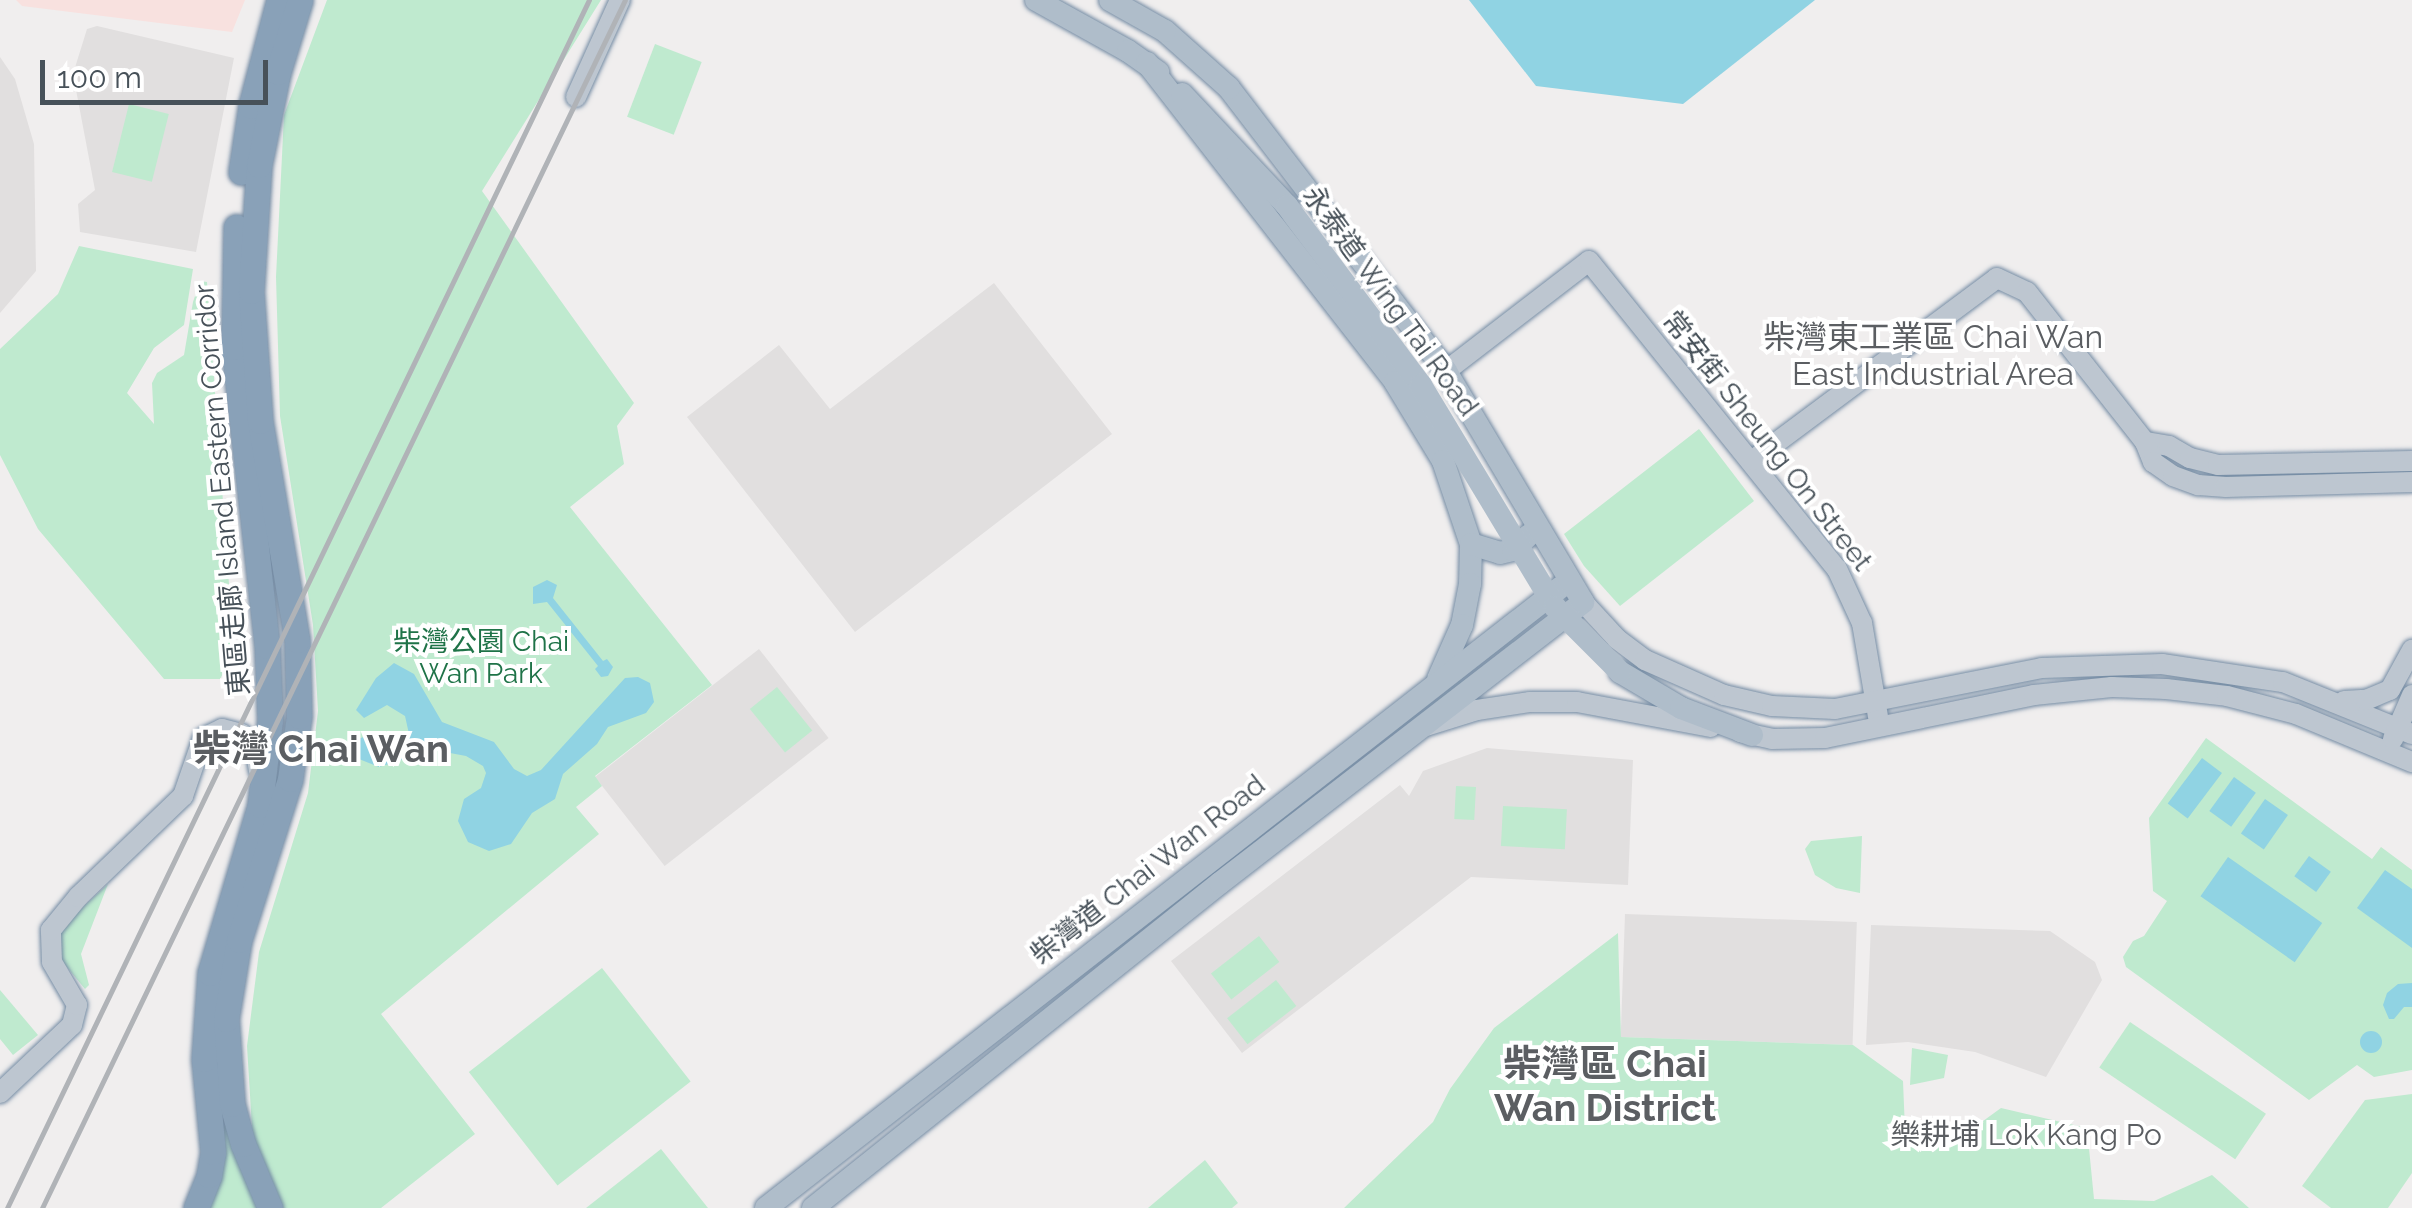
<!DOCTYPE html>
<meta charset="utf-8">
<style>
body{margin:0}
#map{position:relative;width:2412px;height:1208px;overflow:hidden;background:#f0eeee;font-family:Raleway,"Noto Sans TC",sans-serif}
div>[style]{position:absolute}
.education>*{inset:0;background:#e1dfdf;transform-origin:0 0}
.medical>*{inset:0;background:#f8e1df}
.green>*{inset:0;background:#bfeacf;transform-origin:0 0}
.water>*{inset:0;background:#90d3e3;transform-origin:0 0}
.round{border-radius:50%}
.roads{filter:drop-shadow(0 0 2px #758ca4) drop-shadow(0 0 2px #758ca4)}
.secondary>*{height:20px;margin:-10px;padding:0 10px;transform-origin:10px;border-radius:10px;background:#bdc6d0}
.primary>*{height:22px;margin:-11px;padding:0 11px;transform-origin:11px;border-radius:11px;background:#afbdca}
.highway>*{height:25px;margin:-12.5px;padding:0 12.5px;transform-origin:12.5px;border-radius:12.5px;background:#89a1b8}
.rail>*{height:5px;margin:-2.5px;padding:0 2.5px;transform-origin:2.5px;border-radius:2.5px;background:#b0b3b7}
.primary-bridge>*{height:22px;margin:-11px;padding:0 11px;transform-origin:11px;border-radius:11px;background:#afbdca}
span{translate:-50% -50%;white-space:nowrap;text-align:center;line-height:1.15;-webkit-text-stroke:8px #fff;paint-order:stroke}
.street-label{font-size:28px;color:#475159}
.park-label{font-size:28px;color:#1f7348}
.neighbourhood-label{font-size:30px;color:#5b5e62}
.quarter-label{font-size:32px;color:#5b5e62}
.district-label{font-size:38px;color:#5b5e62;font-weight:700}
.scale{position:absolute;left:40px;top:60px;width:228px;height:45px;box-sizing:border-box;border:5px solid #475159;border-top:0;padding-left:12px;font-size:30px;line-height:35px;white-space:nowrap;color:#475159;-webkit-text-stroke:8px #fff;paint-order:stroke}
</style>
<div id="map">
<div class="education">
<i style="clip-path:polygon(97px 26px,234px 58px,196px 252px,80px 232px,78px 204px,95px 190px,73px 74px,87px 29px)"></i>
<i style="clip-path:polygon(0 57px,15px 79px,34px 144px,36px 271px,0 313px)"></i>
<i style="clip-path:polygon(994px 283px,1112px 434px,855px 632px,687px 417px,779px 345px,830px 409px)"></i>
<i style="left:759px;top:649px;width:113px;height:208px;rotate:52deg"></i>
<i style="clip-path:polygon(1487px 748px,1633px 760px,1628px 885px,1471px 877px,1242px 1053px,1171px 961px,1400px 785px,1409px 796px,1423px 771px)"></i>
<i style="left:1625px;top:914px;width:232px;height:123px;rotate:2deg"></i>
<i style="clip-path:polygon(1871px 925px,2050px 931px,2095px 962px,2102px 980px,2046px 1077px,1975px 1052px,1908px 1042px,1866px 1045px)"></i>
</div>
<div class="medical">
<i style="clip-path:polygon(16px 0,245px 0,232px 32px,22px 6px)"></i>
</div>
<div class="green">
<i style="clip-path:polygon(327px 0,601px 0,482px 191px,634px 403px,617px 426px,624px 464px,570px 507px,712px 685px,595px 776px,602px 786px,576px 807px,599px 834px,381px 1014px,475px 1134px,381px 1208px,283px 1208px,253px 1144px,247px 1046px,259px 952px,308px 793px,318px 711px,313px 625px,280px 416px,276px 277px,284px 115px)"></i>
<i style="left:655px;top:44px;width:50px;height:78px;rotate:21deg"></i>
<i style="left:129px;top:104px;width:41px;height:70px;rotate:14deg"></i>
<i style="clip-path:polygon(79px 246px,193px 269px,184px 325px,154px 348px,127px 393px,154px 424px,152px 383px,157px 373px,184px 355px,193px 302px,200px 281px,207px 282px,234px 653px,220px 679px,164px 679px,38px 529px,0 455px,0 349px,58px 294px)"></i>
<i style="clip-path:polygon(1699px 429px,1754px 501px,1620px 606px,1584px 566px,1564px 534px)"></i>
<i style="left:777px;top:687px;width:56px;height:35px;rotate:51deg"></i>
<i style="clip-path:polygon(2206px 738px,2372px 859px,2381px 847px,2412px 870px,2412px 1070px,2374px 1077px,2357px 1065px,2309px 1100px,2126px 967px,2123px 957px,2133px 941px,2144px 936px,2167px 901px,2153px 891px,2149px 818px)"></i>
<i style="left:1456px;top:786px;width:20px;height:33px;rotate:3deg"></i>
<i style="left:1503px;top:806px;width:64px;height:40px;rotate:3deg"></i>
<i style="clip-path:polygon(1862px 836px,1860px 893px,1836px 888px,1815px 875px,1805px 849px,1811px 841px)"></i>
<i style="clip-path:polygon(108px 884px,81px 954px,89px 985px,85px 989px,56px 954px,56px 932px)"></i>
<i style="clip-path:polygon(1618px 933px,1621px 1037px,1853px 1045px,1903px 1081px,1905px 1130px,1961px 1137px,2001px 1108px,2087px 1128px,2094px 1199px,2154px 1201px,2212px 1175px,2249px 1208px,1344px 1208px,1433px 1122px,1450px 1089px,1494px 1028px)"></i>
<i style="left:1259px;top:936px;width:33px;height:61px;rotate:52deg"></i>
<i style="left:602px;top:968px;width:144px;height:169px;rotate:52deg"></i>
<i style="left:1276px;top:980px;width:33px;height:62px;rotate:52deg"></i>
<i style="clip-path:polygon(0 990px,38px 1035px,13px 1055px,0 1039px)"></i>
<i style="left:2130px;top:1022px;width:164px;height:55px;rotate:34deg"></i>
<i style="clip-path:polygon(1912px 1048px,1948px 1055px,1944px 1078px,1910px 1085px)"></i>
<i style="clip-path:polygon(212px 1060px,260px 1208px,207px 1208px)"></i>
<i style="clip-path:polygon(2412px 1094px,2412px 1173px,2388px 1208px,2331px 1208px,2302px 1186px,2365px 1100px)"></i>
<i style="clip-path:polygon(661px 1149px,708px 1208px,586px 1208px)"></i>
<i style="clip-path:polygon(1205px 1160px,1238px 1203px,1232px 1208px,1148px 1208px)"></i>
</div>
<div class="water">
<i style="clip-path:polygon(1469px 0,1815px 0,1683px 104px,1536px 86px)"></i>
<i style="clip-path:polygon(547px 580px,557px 585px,553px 598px,603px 661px,607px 659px,613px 667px,608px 676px,601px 677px,595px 669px,598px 666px,547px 602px,533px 604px,533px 587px)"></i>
<i style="clip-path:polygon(394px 663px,414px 674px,442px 722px,494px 742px,514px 769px,527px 776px,541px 770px,625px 678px,638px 677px,650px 683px,654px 702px,646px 713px,608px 727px,597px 744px,563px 774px,555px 799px,532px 813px,511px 844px,489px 851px,468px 842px,458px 821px,464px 799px,481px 788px,486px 773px,483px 766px,466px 756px,434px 750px,379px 767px,354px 757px,350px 741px,364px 737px,369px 745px,389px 746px,409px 734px,405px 716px,387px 705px,364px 718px,356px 710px,376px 678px)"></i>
<i style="left:2202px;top:758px;width:25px;height:57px;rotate:37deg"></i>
<i style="left:2234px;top:777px;width:27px;height:42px;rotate:36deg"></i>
<i style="left:2265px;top:799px;width:28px;height:42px;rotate:35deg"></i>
<i style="left:2309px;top:856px;width:27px;height:25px;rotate:36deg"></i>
<i style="left:2228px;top:857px;width:115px;height:48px;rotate:35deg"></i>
<i style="clip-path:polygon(2385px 870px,2412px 889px,2412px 948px,2357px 908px)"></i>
<i style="clip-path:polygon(2412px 983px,2412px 1007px,2404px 1007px,2394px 1019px,2389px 1019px,2383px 1005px,2387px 993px,2398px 984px)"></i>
<i class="round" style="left:2360px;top:1031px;width:22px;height:22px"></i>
</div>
<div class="roads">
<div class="secondary">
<i style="left:576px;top:97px;width:107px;rotate:-65.6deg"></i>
<i style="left:1446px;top:371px;width:180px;rotate:-37.6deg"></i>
<i style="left:1589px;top:261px;width:395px;rotate:51.2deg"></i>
<i style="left:1837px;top:569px;width:60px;rotate:65.2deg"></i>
<i style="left:1862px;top:623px;width:95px;rotate:80.3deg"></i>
<i style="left:2145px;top:442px;width:24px;rotate:9deg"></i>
<i style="left:2169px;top:446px;width:24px;rotate:30deg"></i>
<i style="left:2190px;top:458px;width:29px;rotate:14deg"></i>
<i style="left:2218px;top:465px;width:194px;rotate:-1.2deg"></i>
<i style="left:1753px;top:460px;width:304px;rotate:-36.7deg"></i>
<i style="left:1997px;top:278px;width:33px;rotate:25deg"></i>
<i style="left:2027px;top:292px;width:191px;rotate:51.8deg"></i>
<i style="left:2145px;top:442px;width:22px;rotate:68deg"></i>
<i style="left:2153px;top:462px;width:24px;rotate:35deg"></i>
<i style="left:2173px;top:476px;width:27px;rotate:20deg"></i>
<i style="left:2198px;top:485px;width:28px;rotate:4deg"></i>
<i style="left:2226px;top:487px;width:186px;rotate:-1.5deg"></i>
<i style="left:1583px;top:602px;width:50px;rotate:47.4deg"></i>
<i style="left:1617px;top:639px;width:35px;rotate:37deg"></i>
<i style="left:1645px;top:660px;width:86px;rotate:23.9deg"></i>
<i style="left:1724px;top:695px;width:49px;rotate:12.9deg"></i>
<i style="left:1772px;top:706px;width:63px;rotate:2.7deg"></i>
<i style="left:1835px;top:709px;width:211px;rotate:-11.2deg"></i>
<i style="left:2042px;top:668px;width:120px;rotate:-1.9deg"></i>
<i style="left:2162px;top:664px;width:122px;rotate:8.5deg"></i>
<i style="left:2283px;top:682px;width:139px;rotate:22deg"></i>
<i style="left:2344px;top:701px;width:22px;rotate:-3deg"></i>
<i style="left:2366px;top:700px;width:26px;rotate:-23deg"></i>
<i style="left:2390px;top:690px;width:46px;rotate:-61.2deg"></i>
<i style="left:1426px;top:726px;width:53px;rotate:-17.4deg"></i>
<i style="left:1477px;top:710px;width:54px;rotate:-8.6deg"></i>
<i style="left:1530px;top:702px;width:47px"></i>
<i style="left:1577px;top:702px;width:136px;rotate:10.6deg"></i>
<i style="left:1740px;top:732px;width:33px;rotate:12deg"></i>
<i style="left:1772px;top:739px;width:53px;rotate:-1.1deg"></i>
<i style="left:1825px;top:738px;width:213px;rotate:-11.6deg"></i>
<i style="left:2034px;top:695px;width:78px;rotate:-5.9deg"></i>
<i style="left:2112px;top:687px;width:54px;rotate:2.1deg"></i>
<i style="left:2166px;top:689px;width:61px;rotate:6.5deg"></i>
<i style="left:2227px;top:696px;width:71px;rotate:14.6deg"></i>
<i style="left:2296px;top:714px;width:126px;rotate:22.5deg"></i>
<i style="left:2393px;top:739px;width:48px;rotate:-66.6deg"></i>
<i style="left:0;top:1093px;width:99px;rotate:-43.4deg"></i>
<i style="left:72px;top:1025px;width:21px;rotate:-76deg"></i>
<i style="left:77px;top:1005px;width:50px;rotate:-120.2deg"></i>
<i style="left:52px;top:962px;width:32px;rotate:-92deg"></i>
<i style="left:51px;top:930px;width:43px;rotate:-50.7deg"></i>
<i style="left:78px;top:897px;width:146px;rotate:-43.9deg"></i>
<i style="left:183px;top:796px;width:61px;rotate:-71deg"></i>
<i style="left:203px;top:738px;width:21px;rotate:-25deg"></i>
<i style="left:222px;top:729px;width:21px;rotate:14deg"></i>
<i style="left:242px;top:734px;width:23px;rotate:52deg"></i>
<i style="left:256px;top:752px;width:19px;rotate:81deg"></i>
</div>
<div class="primary">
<i style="left:1036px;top:0;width:105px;rotate:29deg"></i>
<i style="left:1128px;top:51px;width:37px;rotate:35deg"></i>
<i style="left:1147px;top:63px;width:404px;rotate:52.1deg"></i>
<i style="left:1395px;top:382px;width:92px;rotate:58.7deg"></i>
<i style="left:1443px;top:461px;width:88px;rotate:71.4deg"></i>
<i style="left:1471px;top:544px;width:40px;rotate:91.4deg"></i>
<i style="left:1470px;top:584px;width:42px;rotate:101deg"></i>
<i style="left:1462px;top:625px;width:59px;rotate:114deg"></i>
<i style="left:1182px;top:94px;width:154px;rotate:46.8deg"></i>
<i style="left:1471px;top:544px;width:30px;rotate:17deg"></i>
<i style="left:1500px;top:553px;width:13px;rotate:-13deg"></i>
<i style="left:1513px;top:550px;width:22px;rotate:-43deg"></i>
<i style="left:1620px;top:672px;width:71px;rotate:30.5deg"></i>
<i style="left:1681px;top:708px;width:76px;rotate:20.8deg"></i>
<i style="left:766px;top:1208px;width:1009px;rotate:-37.99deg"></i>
<i style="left:813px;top:1208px;width:521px;rotate:-38.61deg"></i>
<i style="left:1220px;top:883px;width:459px;rotate:-37.7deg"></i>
<i style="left:1583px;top:602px;width:269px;rotate:-120.7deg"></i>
<i style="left:1446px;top:371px;width:357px;rotate:-127.5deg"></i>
<i style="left:1229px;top:88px;width:86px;rotate:-138.3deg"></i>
<i style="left:1165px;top:31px;width:63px;rotate:-150.6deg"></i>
</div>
<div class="highway">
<i style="left:241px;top:172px;width:67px;rotate:-81.4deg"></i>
<i style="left:251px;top:106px;width:110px;rotate:-75.2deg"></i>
<i style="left:196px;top:1208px;width:35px;rotate:-68deg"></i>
<i style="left:209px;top:1175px;width:23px;rotate:-80deg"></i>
<i style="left:213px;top:1152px;width:93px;rotate:-95.5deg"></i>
<i style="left:204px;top:1059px;width:86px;rotate:-86deg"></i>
<i style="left:210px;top:973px;width:175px;rotate:-73.4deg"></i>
<i style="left:260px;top:805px;width:86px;rotate:-83.3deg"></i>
<i style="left:270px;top:720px;width:74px;rotate:-92.3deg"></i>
<i style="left:267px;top:646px;width:301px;rotate:-96.3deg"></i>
<i style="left:234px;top:347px;width:120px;rotate:-89deg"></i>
<i style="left:270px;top:1208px;width:69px;rotate:-112.9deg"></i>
<i style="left:243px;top:1144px;width:41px;rotate:-105.4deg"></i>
<i style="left:232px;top:1104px;width:85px;rotate:-94deg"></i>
<i style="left:226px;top:1019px;width:80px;rotate:-80.7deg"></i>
<i style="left:239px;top:940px;width:169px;rotate:-72.4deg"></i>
<i style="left:290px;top:779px;width:64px;rotate:-81.9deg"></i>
<i style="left:299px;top:716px;width:76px;rotate:-91.5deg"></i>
<i style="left:297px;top:640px;width:222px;rotate:-99.6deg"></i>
<i style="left:260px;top:421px;width:130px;rotate:-94deg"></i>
<i style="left:251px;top:291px;width:126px;rotate:-86.4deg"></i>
<i style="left:259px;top:165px;width:95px;rotate:-78.5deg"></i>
<i style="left:278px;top:72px;width:75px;rotate:-73deg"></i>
</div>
</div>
<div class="rail">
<i style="left:7px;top:1208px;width:1341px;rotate:-64.28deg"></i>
<i style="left:42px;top:1208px;width:1341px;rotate:-64.24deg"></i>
</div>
<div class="primary-bridge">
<i style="left:1287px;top:206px;width:224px;rotate:53.2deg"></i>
<i style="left:1421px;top:385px;width:259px;rotate:58.9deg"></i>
<i style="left:1555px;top:607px;width:92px;rotate:45deg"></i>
</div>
<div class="street-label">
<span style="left:1390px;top:301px;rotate:54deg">永泰道 Wing Tai Road</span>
<span style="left:1767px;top:441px;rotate:52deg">常安街 Sheung On Street</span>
<span style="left:222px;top:490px;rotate:-95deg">東區走廊 Island Eastern Corridor</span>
<span style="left:1148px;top:870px;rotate:-38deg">柴灣道 Chai Wan Road</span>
</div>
<div class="park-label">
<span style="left:481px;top:658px">柴灣公園 Chai<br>Wan Park</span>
</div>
<div class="neighbourhood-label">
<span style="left:2026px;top:1135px">樂耕埔 Lok Kang Po</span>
</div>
<div class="quarter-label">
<span style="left:1933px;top:356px">柴灣東工業區 Chai Wan<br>East Industrial Area</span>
</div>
<div class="district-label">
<span style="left:321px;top:749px">柴灣 Chai Wan</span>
<span style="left:1605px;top:1086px">柴灣區 Chai<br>Wan District</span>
</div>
<div class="scale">100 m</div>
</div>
